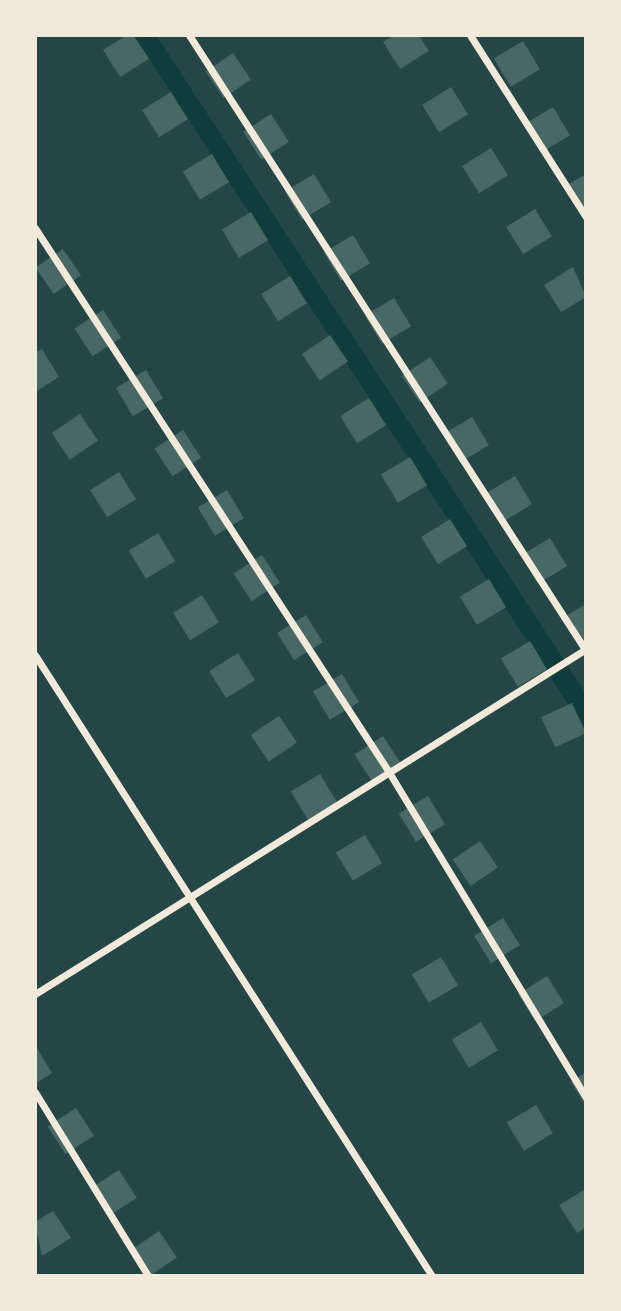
<!DOCTYPE html>
<style>
body{margin:0}
#map{position:relative;width:621px;height:1311px;overflow:hidden;background:#0f3d3e;font-family:"PT Serif",serif}
div>[style]{position:absolute}
.green>*{inset:0;background:#244646}
.building>*{inset:0;background:#486865;transform-origin:0 0}
.minor>*{height:7px;margin:-3.5px;padding:0 3.5px;transform-origin:3.5px;border-radius:3.5px;background:#f1e9da}
span{translate:-50% -50%;white-space:nowrap;text-align:center;line-height:1.15;-webkit-text-stroke:7px #f1e9da;paint-order:stroke}
.frame{position:absolute;inset:0;border:37px solid #f1e9da;pointer-events:none}
</style>
<div id="map">
<div class="green">
<i style="clip-path:polygon(35px 35px,134px 35px,586px 732px,586px 1276px,35px 1276px)"></i>
<i style="clip-path:polygon(156px 35px,586px 35px,586px 694px,448px 482px)"></i>
</div>
<div class="building">
<i style="clip-path:polygon(127px 35px,133px 35px,149px 59px,120px 77px,103px 50px)"></i>
<i style="clip-path:polygon(394px 35px,419px 35px,429px 51px,400px 69px,383px 42px)"></i>
<i style="left:523px;top:41px;width:33px;height:34px;rotate:59deg"></i>
<i style="left:233px;top:53px;width:32px;height:33px;rotate:56deg"></i>
<i style="left:451px;top:87px;width:32px;height:34px;rotate:58deg"></i>
<i style="left:171px;top:92px;width:32px;height:34px;rotate:58deg"></i>
<i style="left:553px;top:107px;width:33px;height:34px;rotate:59deg"></i>
<i style="left:271px;top:114px;width:33px;height:33px;rotate:57deg"></i>
<i style="left:491px;top:148px;width:32px;height:34px;rotate:58deg"></i>
<i style="left:212px;top:154px;width:33px;height:34px;rotate:59deg"></i>
<i style="left:314px;top:174px;width:33px;height:34px;rotate:59deg"></i>
<i style="clip-path:polygon(586px 174px,586px 215px,567px 185px)"></i>
<i style="left:535px;top:209px;width:32px;height:34px;rotate:58deg"></i>
<i style="left:251px;top:212px;width:33px;height:34px;rotate:59deg"></i>
<i style="left:353px;top:235px;width:33px;height:34px;rotate:59deg"></i>
<i style="left:63px;top:249px;width:32px;height:33px;rotate:56deg"></i>
<i style="clip-path:polygon(573px 267px,586px 297px,561px 312px,544px 285px)"></i>
<i style="left:290px;top:276px;width:32px;height:34px;rotate:58deg"></i>
<i style="left:394px;top:298px;width:33px;height:34px;rotate:59deg"></i>
<i style="left:103px;top:310px;width:33px;height:34px;rotate:57deg"></i>
<i style="left:330px;top:335px;width:32px;height:34px;rotate:56deg"></i>
<i style="clip-path:polygon(42px 349px,59px 377px,35px 392px,35px 353px)"></i>
<i style="left:430px;top:357px;width:32px;height:34px;rotate:56deg"></i>
<i style="left:146px;top:370px;width:33px;height:35px;rotate:59deg"></i>
<i style="left:369px;top:398px;width:32px;height:34px;rotate:58deg"></i>
<i style="left:80px;top:414px;width:32px;height:34px;rotate:56deg"></i>
<i style="left:472px;top:417px;width:33px;height:34px;rotate:59deg"></i>
<i style="left:183px;top:430px;width:33px;height:34px;rotate:57deg"></i>
<i style="left:410px;top:457px;width:33px;height:34px;rotate:59deg"></i>
<i style="left:119px;top:472px;width:32px;height:34px;rotate:58deg"></i>
<i style="left:515px;top:476px;width:33px;height:34px;rotate:59deg"></i>
<i style="left:227px;top:490px;width:33px;height:34px;rotate:59deg"></i>
<i style="left:450px;top:519px;width:32px;height:34px;rotate:58deg"></i>
<i style="left:158px;top:533px;width:33px;height:34px;rotate:59deg"></i>
<i style="left:550px;top:538px;width:33px;height:34px;rotate:59deg"></i>
<i style="left:262px;top:555px;width:33px;height:34px;rotate:57deg"></i>
<i style="left:489px;top:579px;width:33px;height:34px;rotate:59deg"></i>
<i style="left:202px;top:595px;width:32px;height:34px;rotate:58deg"></i>
<i style="clip-path:polygon(586px 604px,586px 642px,581px 644px,564px 617px)"></i>
<i style="left:306px;top:615px;width:32px;height:34px;rotate:58deg"></i>
<i style="left:530px;top:641px;width:33px;height:34px;rotate:59deg"></i>
<i style="left:238px;top:653px;width:32px;height:34px;rotate:58deg"></i>
<i style="left:342px;top:674px;width:33px;height:34px;rotate:59deg"></i>
<i style="left:572px;top:703px;width:33px;height:34px;rotate:65deg"></i>
<i style="left:279px;top:716px;width:32px;height:34px;rotate:56deg"></i>
<i style="left:383px;top:736px;width:33px;height:34px;rotate:57deg"></i>
<i style="left:320px;top:774px;width:33px;height:34px;rotate:59deg"></i>
<i style="left:428px;top:796px;width:33px;height:34px;rotate:59deg"></i>
<i style="left:365px;top:835px;width:33px;height:34px;rotate:59deg"></i>
<i style="left:480px;top:841px;width:32px;height:33px;rotate:56deg"></i>
<i style="left:503px;top:918px;width:32px;height:34px;rotate:58deg"></i>
<i style="left:441px;top:957px;width:33px;height:34px;rotate:59deg"></i>
<i style="left:547px;top:976px;width:32px;height:34px;rotate:58deg"></i>
<i style="left:481px;top:1022px;width:33px;height:34px;rotate:59deg"></i>
<i style="clip-path:polygon(35px 1045px,52px 1073px,35px 1084px)"></i>
<i style="clip-path:polygon(586px 1072px,586px 1106px,571px 1082px)"></i>
<i style="left:536px;top:1105px;width:33px;height:34px;rotate:59deg"></i>
<i style="left:76px;top:1108px;width:33px;height:34px;rotate:57deg"></i>
<i style="left:119px;top:1170px;width:33px;height:34px;rotate:57deg"></i>
<i style="clip-path:polygon(586px 1189px,586px 1227px,577px 1233px,559px 1205px)"></i>
<i style="clip-path:polygon(53px 1211px,71px 1238px,42px 1256px,35px 1222px)"></i>
<i style="left:159px;top:1231px;width:32px;height:33px;rotate:56deg"></i>
</div>
<div class="minor">
<i style="left:189px;top:35px;width:733px;rotate:57.2deg"></i>
<i style="left:470px;top:35px;width:216px;rotate:57.5deg"></i>
<i style="left:35px;top:228px;width:645px;rotate:56.95deg"></i>
<i style="left:387px;top:769px;width:384px;rotate:58.8deg"></i>
<i style="left:35px;top:655px;width:737px;rotate:57.41deg"></i>
<i style="left:35px;top:994px;width:650px;rotate:-32.05deg"></i>
<i style="left:35px;top:1092px;width:216px;rotate:58.4deg"></i>
</div>
<div class="frame"></div>
</div>
